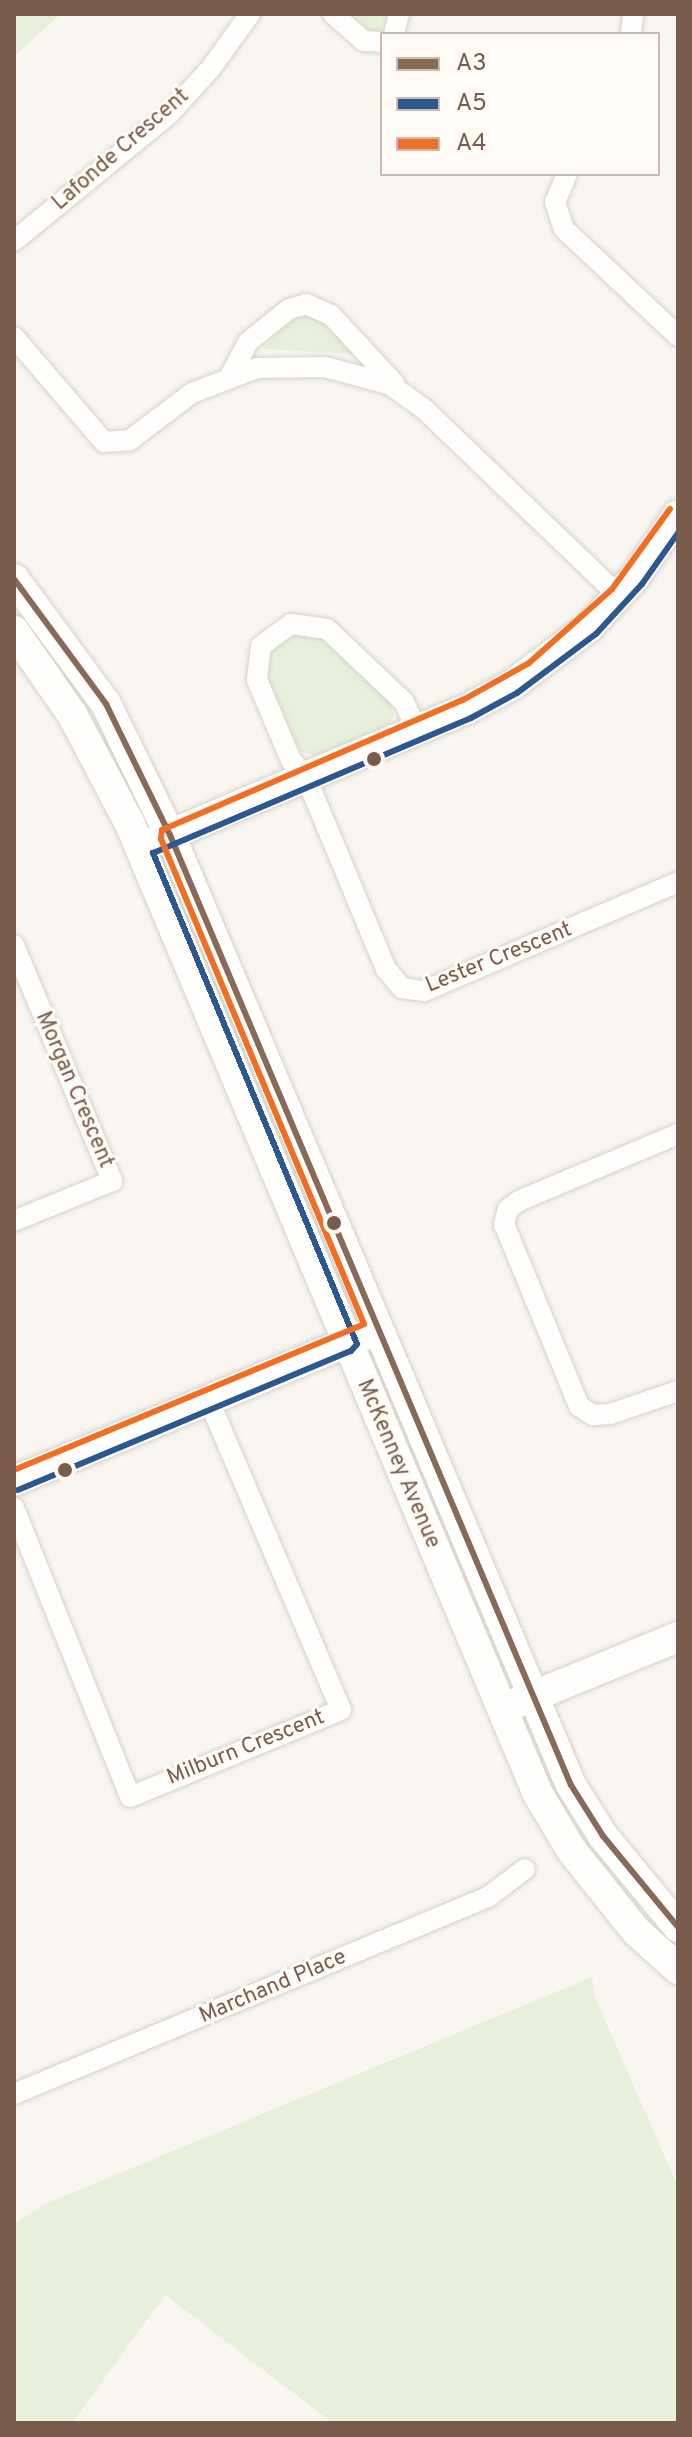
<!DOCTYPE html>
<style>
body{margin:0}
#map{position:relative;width:692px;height:2437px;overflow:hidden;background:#f9f5f0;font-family:Overpass,sans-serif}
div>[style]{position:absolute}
.green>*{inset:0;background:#e7f0db}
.roads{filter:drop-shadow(0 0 2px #d7d1cb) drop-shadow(0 0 2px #d7d1cb)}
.street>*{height:20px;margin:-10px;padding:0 10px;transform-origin:10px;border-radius:10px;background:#fefefd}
.secondary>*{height:30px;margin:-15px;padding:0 15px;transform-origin:15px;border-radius:15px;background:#fefefd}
.bus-1>*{height:6px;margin:-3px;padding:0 3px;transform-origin:3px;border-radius:3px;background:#896a59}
.bus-2>*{height:6px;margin:-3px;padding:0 3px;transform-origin:3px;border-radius:3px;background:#2d578f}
.bus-3>*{height:6px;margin:-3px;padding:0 3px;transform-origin:3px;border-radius:3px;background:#f16f25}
.dots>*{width:22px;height:22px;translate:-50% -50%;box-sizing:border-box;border:4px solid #fffaf3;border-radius:50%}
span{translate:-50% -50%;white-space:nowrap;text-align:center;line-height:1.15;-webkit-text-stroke:6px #fffaf3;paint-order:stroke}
.street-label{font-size:22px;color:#7a5c4d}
.frame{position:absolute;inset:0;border:16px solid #7a5c4d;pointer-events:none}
.legend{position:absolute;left:380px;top:32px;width:280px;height:144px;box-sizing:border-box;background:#fffaf3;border:2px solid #cabbb1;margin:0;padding:10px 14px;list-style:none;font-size:24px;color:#7a5c4d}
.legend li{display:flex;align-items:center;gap:16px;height:40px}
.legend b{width:40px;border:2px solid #cabbb1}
</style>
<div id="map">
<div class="green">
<i style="clip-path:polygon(14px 14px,61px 14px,14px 56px)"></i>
<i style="clip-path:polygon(349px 14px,387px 14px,388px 19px,381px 30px,371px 31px)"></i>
<i style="clip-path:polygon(316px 316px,354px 354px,262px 349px,292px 317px)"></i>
<i style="clip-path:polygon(295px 632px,320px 636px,390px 701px,394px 717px,389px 725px,319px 756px,300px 752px,267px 674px,270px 647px)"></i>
<i style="clip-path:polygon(592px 1977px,594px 1995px,678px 2187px,678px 2423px,333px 2423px,165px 2295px,72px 2423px,14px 2423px,14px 2224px,43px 2205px)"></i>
</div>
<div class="roads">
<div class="street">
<i style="left:333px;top:14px;width:41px;rotate:41.1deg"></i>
<i style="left:364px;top:41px;width:18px;rotate:3deg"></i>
<i style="left:394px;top:34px;width:21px;rotate:-76deg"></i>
<i style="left:631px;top:34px;width:20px;rotate:-84deg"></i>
<i style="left:567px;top:174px;width:30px;rotate:113deg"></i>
<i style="left:555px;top:202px;width:28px;rotate:72deg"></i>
<i style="left:564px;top:229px;width:156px;rotate:43.2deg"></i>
<i style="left:14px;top:241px;width:200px;rotate:-39.3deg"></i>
<i style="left:169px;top:114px;width:62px;rotate:-47.6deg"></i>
<i style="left:211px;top:68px;width:67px;rotate:-54.2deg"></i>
<i style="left:14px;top:337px;width:138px;rotate:49.4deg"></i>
<i style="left:104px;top:442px;width:26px;rotate:-4deg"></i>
<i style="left:130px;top:440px;width:78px;rotate:-37.2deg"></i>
<i style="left:192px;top:393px;width:70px;rotate:-21deg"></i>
<i style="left:257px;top:368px;width:68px;rotate:-0.8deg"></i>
<i style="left:325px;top:367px;width:66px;rotate:14.9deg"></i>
<i style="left:389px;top:384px;width:43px;rotate:35.5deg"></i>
<i style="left:424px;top:409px;width:270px;rotate:43.8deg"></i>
<i style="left:230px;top:376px;width:38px;rotate:-62deg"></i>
<i style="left:248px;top:342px;width:53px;rotate:-38.8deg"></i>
<i style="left:289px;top:309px;width:18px;rotate:-16deg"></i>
<i style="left:306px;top:304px;width:27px;rotate:24deg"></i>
<i style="left:331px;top:315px;width:93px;rotate:47.2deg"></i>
<i style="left:417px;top:730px;width:31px;rotate:-115deg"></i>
<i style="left:404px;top:702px;width:106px;rotate:-136.5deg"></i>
<i style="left:327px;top:629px;width:36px;rotate:-172deg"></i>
<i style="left:291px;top:624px;width:37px;rotate:144deg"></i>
<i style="left:261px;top:646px;width:34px;rotate:97deg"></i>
<i style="left:257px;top:680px;width:87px;rotate:67deg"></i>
<i style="left:291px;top:760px;width:23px;rotate:49deg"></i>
<i style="left:306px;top:777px;width:208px;rotate:67.4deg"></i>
<i style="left:386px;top:969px;width:25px;rotate:50deg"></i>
<i style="left:402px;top:988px;width:22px;rotate:8deg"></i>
<i style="left:424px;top:991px;width:276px;rotate:-23.2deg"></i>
<i style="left:14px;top:945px;width:256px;rotate:67.4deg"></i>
<i style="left:112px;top:1181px;width:106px;rotate:157.8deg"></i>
<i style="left:678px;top:1134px;width:173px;rotate:157.2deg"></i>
<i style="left:519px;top:1201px;width:14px;rotate:144deg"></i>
<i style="left:508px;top:1209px;width:16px;rotate:105deg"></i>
<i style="left:504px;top:1224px;width:197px;rotate:67.6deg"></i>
<i style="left:579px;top:1406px;width:17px;rotate:33deg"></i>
<i style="left:593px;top:1415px;width:17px;rotate:-3deg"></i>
<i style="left:610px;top:1414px;width:72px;rotate:-18.7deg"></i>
<i style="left:14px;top:1508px;width:311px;rotate:68.1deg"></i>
<i style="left:130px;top:1797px;width:228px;rotate:-22.4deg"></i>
<i style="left:341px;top:1710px;width:336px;rotate:-113.1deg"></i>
<i style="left:14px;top:2094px;width:513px;rotate:-22.57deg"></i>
<i style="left:488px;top:1897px;width:46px;rotate:-37.1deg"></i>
</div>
<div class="secondary">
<i style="left:14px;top:579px;width:155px;rotate:53.6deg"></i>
<i style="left:106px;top:704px;width:146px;rotate:64deg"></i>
<i style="left:170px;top:835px;width:1031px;rotate:67.12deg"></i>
<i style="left:571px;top:1785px;width:60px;rotate:57.9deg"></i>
<i style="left:603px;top:1836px;width:118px;rotate:50.5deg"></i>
<i style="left:14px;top:631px;width:101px;rotate:55.1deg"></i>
<i style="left:72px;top:714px;width:124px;rotate:62.2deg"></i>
<i style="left:130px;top:824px;width:1052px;rotate:67.19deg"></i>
<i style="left:538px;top:1794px;width:66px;rotate:59.2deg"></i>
<i style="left:572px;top:1851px;width:102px;rotate:51.3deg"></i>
<i style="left:636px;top:1931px;width:57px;rotate:42.1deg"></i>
<i style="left:153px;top:842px;width:341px;rotate:-23deg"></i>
<i style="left:467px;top:709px;width:51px;rotate:-28.1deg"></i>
<i style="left:512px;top:685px;width:96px;rotate:-37deg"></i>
<i style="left:589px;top:627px;width:68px;rotate:-47.4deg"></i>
<i style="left:635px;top:577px;width:75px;rotate:-55.3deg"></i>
<i style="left:14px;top:1481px;width:379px;rotate:-22.6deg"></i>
<i style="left:514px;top:1704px;width:177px;rotate:-22.2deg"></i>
</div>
</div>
<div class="bus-1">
<i style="left:14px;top:579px;width:155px;rotate:53.6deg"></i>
<i style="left:106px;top:704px;width:146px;rotate:64deg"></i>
<i style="left:170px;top:835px;width:1031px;rotate:67.12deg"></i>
<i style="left:571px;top:1785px;width:60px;rotate:57.9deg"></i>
<i style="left:603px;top:1836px;width:118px;rotate:50.5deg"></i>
</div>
<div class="bus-2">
<i style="left:18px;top:1490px;width:361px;rotate:-22.7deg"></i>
<i style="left:351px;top:1351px;width:9px;rotate:-49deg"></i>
<i style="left:357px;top:1344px;width:532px;rotate:-112.56deg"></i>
<i style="left:153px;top:853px;width:345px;rotate:-23deg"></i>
<i style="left:471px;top:718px;width:52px;rotate:-28.5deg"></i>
<i style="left:517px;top:693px;width:99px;rotate:-36.8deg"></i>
<i style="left:596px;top:634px;width:68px;rotate:-47.4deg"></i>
<i style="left:642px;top:584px;width:62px;rotate:-54.8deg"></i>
</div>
<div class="bus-3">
<i style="left:14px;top:1470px;width:379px;rotate:-22.6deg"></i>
<i style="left:364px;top:1324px;width:526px;rotate:-112.71deg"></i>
<i style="left:161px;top:839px;width:9px;rotate:-84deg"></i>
<i style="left:162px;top:830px;width:328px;rotate:-23.4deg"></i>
<i style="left:463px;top:700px;width:76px;rotate:-29.3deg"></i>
<i style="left:529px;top:663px;width:111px;rotate:-41.7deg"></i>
<i style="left:612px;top:589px;width:99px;rotate:-54.1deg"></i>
</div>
<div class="dots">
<i style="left:374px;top:759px;background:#7a5c4d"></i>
<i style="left:334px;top:1223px;background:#7a5c4d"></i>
<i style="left:65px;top:1470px;background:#7a5c4d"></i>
</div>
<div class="street-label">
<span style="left:121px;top:150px;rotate:-41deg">Lafonde Crescent</span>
<span style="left:499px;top:958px;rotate:-22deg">Lester Crescent</span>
<span style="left:74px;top:1090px;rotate:67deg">Morgan Crescent</span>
<span style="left:398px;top:1464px;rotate:67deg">McKenney Avenue</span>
<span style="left:246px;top:1748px;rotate:-22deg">Milburn Crescent</span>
<span style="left:273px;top:1987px;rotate:-23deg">Marchand Place</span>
</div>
<div class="frame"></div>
<ul class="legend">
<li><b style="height:10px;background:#896a59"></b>A3</li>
<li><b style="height:10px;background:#2d578f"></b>A5</li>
<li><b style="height:10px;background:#f16f25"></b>A4</li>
</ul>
</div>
